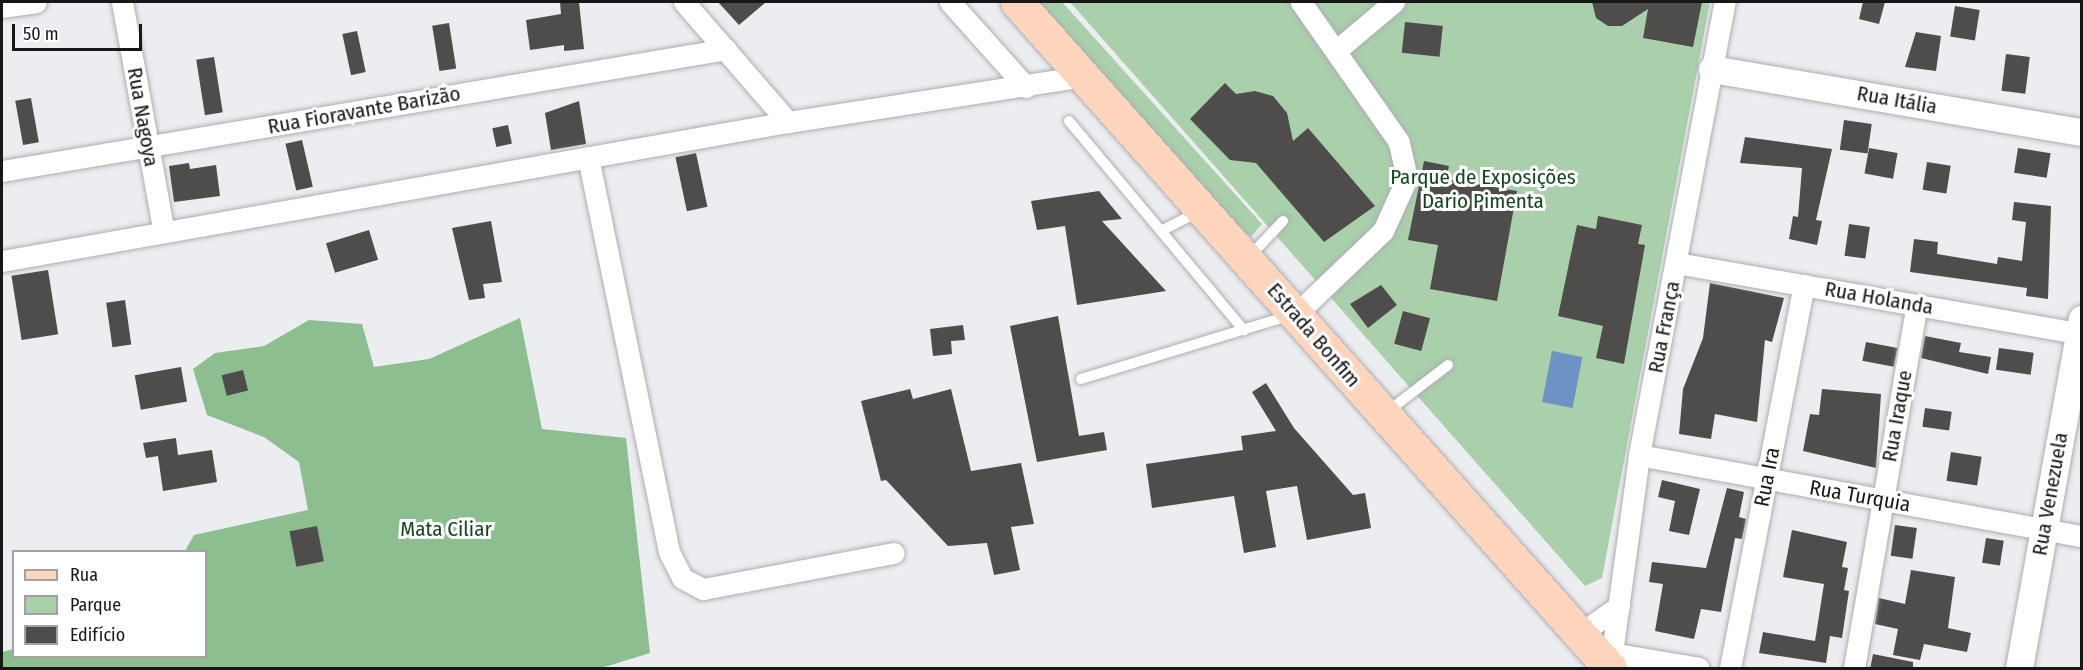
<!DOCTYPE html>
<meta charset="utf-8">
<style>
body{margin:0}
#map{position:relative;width:2083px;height:670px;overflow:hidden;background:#ecedf0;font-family:"Fira Sans Condensed",sans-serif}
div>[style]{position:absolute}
.green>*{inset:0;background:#a9cfab}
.forest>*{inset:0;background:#8cbe8f}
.water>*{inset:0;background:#6d92c4;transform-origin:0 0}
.building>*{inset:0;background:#4f4d4b;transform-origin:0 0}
.roads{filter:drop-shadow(0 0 2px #adaeb1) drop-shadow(0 0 2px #adaeb1)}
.service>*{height:10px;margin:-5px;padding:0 5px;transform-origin:5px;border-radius:5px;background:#fff}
.minor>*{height:21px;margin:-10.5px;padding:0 10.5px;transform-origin:10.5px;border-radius:10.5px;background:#fff}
.tertiary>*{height:27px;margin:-13.5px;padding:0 13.5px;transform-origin:13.5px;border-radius:13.5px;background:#fff}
.primary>*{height:33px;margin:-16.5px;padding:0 16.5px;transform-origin:16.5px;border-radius:16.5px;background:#fdd4bc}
span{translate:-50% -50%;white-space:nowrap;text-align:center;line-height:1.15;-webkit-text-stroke:6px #fff;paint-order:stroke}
.street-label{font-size:21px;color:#171718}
.park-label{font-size:21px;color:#11481b}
.frame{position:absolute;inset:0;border:3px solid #171718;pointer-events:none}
.legend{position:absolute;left:12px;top:550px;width:195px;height:108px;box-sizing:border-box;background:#fff;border:2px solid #a2a2a3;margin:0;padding:8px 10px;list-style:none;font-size:18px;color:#171718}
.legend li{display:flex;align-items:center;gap:12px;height:30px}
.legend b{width:30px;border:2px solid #a2a2a3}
.scale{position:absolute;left:12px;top:24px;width:130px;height:27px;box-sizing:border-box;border:3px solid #171718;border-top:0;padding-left:8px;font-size:18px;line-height:21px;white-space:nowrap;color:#171718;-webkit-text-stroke:4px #fff;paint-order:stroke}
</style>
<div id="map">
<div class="green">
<i style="clip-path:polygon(1033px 2px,1062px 2px,1262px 224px,1251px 237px,1223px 215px)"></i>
<i style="clip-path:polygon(1070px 2px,1710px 2px,1602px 578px,1585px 586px)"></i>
</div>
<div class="forest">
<i style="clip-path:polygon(520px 318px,542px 429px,626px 438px,650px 653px,601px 668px,2px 668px,2px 652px,13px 649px,14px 656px,206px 656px,206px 552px,185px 551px,194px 535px,308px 510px,299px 462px,264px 437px,207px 415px,193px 369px,215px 353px,264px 346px,309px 320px,362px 324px,374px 367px,429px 359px)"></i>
</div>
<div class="water">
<i style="left:1552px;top:351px;width:31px;height:52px;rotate:11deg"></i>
</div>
<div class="building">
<i style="clip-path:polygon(560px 2px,579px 2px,584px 49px,564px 51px,564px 45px,530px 50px,526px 20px,561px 14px)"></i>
<i style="clip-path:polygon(718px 2px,766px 2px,739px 25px)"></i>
<i style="clip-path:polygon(1592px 2px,1702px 2px,1693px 47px,1643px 38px,1648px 9px,1622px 26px,1608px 26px,1596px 18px)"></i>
<i style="clip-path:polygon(1863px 2px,1885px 2px,1879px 24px,1859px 19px)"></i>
<i style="left:1955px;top:6px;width:25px;height:31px;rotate:9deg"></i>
<i style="left:1405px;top:22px;width:38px;height:31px;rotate:6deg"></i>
<i style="left:449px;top:23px;width:46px;height:17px;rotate:81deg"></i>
<i style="left:357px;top:31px;width:42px;height:15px;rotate:78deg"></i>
<i style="clip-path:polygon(1916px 32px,1941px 36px,1936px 71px,1905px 67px)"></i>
<i style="left:2006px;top:54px;width:24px;height:37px;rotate:7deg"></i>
<i style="left:214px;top:57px;width:56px;height:18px;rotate:81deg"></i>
<i style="clip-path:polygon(1225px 83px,1236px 94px,1255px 91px,1273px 96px,1287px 113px,1293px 141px,1308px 128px,1375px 206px,1324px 242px,1256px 163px,1230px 160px,1190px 119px)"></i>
<i style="left:31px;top:98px;width:45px;height:16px;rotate:80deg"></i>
<i style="clip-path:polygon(579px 101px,586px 144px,551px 150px,545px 113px)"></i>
<i style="left:1844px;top:120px;width:28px;height:30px;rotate:8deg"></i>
<i style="left:508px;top:125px;width:19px;height:16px;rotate:78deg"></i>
<i style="clip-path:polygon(1745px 137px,1832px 149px,1816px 220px,1822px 221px,1817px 245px,1789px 239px,1793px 216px,1798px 217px,1802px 168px,1740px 163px)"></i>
<i style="left:302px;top:140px;width:48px;height:17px;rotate:77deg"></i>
<i style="left:1869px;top:148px;width:29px;height:26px;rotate:10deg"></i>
<i style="left:2018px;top:148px;width:33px;height:25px;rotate:9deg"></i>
<i style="left:696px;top:153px;width:55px;height:21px;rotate:78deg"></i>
<i style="clip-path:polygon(1424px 161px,1449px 166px,1446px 179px,1517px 191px,1497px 301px,1430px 289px,1438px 245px,1408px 240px)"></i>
<i style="left:1927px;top:162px;width:24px;height:28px;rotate:9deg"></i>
<i style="clip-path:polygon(189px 163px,190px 169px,216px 165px,220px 196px,174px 202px,169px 166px)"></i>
<i style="clip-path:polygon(1099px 191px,1122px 219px,1102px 221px,1166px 291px,1077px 305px,1065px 226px,1037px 230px,1031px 201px)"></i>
<i style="clip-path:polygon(2014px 202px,2051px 206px,2048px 299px,2026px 296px,2027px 288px,1910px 272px,1914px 239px,1938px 242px,1937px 254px,1997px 264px,1998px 257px,2022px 261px,2026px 222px,2012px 220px)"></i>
<i style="clip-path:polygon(1598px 216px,1642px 225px,1638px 244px,1645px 245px,1624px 364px,1596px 358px,1603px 326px,1558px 316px,1577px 225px,1596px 229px)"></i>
<i style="clip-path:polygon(491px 221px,502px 282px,483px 284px,485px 298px,469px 300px,452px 228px)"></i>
<i style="left:1849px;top:224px;width:21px;height:32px;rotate:8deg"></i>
<i style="left:369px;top:230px;width:31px;height:45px;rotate:73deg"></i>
<i style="left:48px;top:270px;width:65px;height:37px;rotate:81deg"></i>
<i style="clip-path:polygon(1710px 283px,1784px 298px,1772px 342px,1765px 340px,1757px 422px,1715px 414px,1711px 439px,1679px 434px,1683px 389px,1703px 338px)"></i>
<i style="clip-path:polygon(1381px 285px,1397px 305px,1368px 328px,1350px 304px)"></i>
<i style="left:125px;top:300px;width:45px;height:19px;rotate:82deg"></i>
<i style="left:1403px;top:311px;width:28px;height:34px;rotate:15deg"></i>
<i style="clip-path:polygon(1058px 316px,1079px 436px,1104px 432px,1107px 450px,1037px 462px,1010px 326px)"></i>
<i style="clip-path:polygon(963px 325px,965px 340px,951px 341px,952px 354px,933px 356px,930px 329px)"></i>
<i style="clip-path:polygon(1925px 336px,1961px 343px,1959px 352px,1991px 357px,1988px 374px,1921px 358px)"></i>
<i style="left:1866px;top:342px;width:32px;height:19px;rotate:11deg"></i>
<i style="left:1999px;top:348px;width:35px;height:22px;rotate:8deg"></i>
<i style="left:181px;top:367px;width:35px;height:47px;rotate:80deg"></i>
<i style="left:243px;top:370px;width:21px;height:22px;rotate:76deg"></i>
<i style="clip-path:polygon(1266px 383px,1294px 428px,1353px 495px,1365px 493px,1371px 528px,1307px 540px,1297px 486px,1266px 491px,1276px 547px,1244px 553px,1234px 496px,1152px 508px,1146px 464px,1243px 450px,1241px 436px,1276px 431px,1252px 392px)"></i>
<i style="clip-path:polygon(910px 389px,913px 399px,951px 389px,971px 471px,1021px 463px,1034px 524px,1011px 527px,1020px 570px,994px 575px,987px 543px,948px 546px,886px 480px,881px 481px,861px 401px)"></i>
<i style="clip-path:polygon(1822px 389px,1881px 394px,1876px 468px,1803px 451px,1810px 414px,1819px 415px)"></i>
<i style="left:1925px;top:408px;width:27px;height:19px;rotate:8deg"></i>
<i style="clip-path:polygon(176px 438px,178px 455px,212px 450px,217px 482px,163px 491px,158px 456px,146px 458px,143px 443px)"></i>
<i style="left:1951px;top:452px;width:31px;height:29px;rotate:9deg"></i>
<i style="clip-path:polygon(1662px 480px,1700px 489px,1689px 535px,1669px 531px,1675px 501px,1658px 497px)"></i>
<i style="clip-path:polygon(1727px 488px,1744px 492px,1739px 517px,1746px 519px,1742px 539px,1735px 538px,1721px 612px,1701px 609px,1694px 639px,1655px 631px,1663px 584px,1649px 582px,1652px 562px,1706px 568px)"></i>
<i style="left:1895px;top:525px;width:22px;height:31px;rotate:8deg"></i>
<i style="left:317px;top:526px;width:36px;height:28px;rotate:79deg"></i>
<i style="clip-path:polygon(1792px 530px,1847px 542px,1842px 567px,1848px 568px,1844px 590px,1849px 591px,1842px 638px,1830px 636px,1826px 663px,1759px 653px,1763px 632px,1815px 641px,1824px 584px,1783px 577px)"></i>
<i style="left:1986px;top:538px;width:18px;height:25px;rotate:9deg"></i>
<i style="clip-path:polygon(1911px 570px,1955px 577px,1948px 628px,1971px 633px,1967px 652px,1924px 644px,1920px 660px,1893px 655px,1898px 629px,1875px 624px,1879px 598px,1905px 604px)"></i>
<i style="clip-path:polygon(1873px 654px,1913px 662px,1913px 669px,1870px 669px)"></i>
</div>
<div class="roads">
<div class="service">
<i style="left:1069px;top:121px;width:273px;rotate:50.1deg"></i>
<i style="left:1161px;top:231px;width:42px;rotate:-27.2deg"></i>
<i style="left:1248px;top:258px;width:51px;rotate:-46.6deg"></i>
<i style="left:1081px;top:379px;width:220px;rotate:-16.9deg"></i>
<i style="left:1387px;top:412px;width:77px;rotate:-37.6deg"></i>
</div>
<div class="minor">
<i style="left:122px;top:2px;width:234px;rotate:79.7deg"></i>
<i style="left:684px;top:2px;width:159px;rotate:49.1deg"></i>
<i style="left:950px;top:2px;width:114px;rotate:48.2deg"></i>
<i style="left:2px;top:7px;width:34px;rotate:-8deg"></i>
<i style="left:1338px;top:49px;width:73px;rotate:-40deg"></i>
<i style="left:588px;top:157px;width:403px;rotate:78.4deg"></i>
<i style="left:669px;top:552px;width:29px;rotate:63deg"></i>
<i style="left:682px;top:578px;width:24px;rotate:28deg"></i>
<i style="left:703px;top:589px;width:194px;rotate:-10.7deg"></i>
<i style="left:2px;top:171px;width:734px;rotate:-9.56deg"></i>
<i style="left:2px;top:261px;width:798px;rotate:-10.03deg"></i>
<i style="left:788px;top:122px;width:300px;rotate:-8.8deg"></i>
<i style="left:1676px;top:263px;width:412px;rotate:9.9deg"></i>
<i style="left:1296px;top:314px;width:120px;rotate:-43.7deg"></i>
<i style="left:1383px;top:231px;width:58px;rotate:-65.6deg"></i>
<i style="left:1407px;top:178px;width:37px;rotate:-103deg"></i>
<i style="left:1399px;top:142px;width:171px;rotate:-125deg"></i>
<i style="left:1639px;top:455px;width:450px;rotate:10.4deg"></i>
<i style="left:1580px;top:634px;width:48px;rotate:-35.7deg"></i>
<i style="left:1599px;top:651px;width:101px;rotate:9.6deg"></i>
<i style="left:1612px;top:653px;width:200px;rotate:-82.2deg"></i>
<i style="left:1639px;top:455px;width:461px;rotate:-79.3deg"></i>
<i style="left:1730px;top:668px;width:390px;rotate:-79.1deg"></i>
<i style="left:1854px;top:668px;width:368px;rotate:-80.2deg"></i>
</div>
<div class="tertiary">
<i style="left:1712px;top:69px;width:375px;rotate:9.7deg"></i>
<i style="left:2019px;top:668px;width:355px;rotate:-79.8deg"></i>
</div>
<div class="primary">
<i style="left:1017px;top:2px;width:892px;rotate:48.32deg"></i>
</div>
</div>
<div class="street-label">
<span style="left:1897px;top:100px;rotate:10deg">Rua Itália</span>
<span style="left:364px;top:110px;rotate:-10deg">Rua Fioravante Barizão</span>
<span style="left:143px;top:117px;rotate:80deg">Rua Nagoya</span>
<span style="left:1879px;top:298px;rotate:10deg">Rua Holanda</span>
<span style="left:1664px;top:327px;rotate:-79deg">Rua França</span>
<span style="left:1314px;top:335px;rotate:49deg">Estrada Bonfim</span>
<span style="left:1897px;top:416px;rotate:-80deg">Rua Iraque</span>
<span style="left:1767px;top:477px;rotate:-79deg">Rua Ira</span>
<span style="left:2050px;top:494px;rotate:-80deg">Rua Venezuela</span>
<span style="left:1860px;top:496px;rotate:10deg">Rua Turquia</span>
</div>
<div class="park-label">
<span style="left:1483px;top:189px">Parque de Exposições<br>Dario Pimenta</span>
<span style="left:446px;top:529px">Mata Ciliar</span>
</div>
<div class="frame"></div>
<ul class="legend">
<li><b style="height:8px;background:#fdd4bc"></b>Rua</li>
<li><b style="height:16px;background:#a9cfab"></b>Parque</li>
<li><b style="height:16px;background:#4f4d4b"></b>Edifício</li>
</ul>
<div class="scale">50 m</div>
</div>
